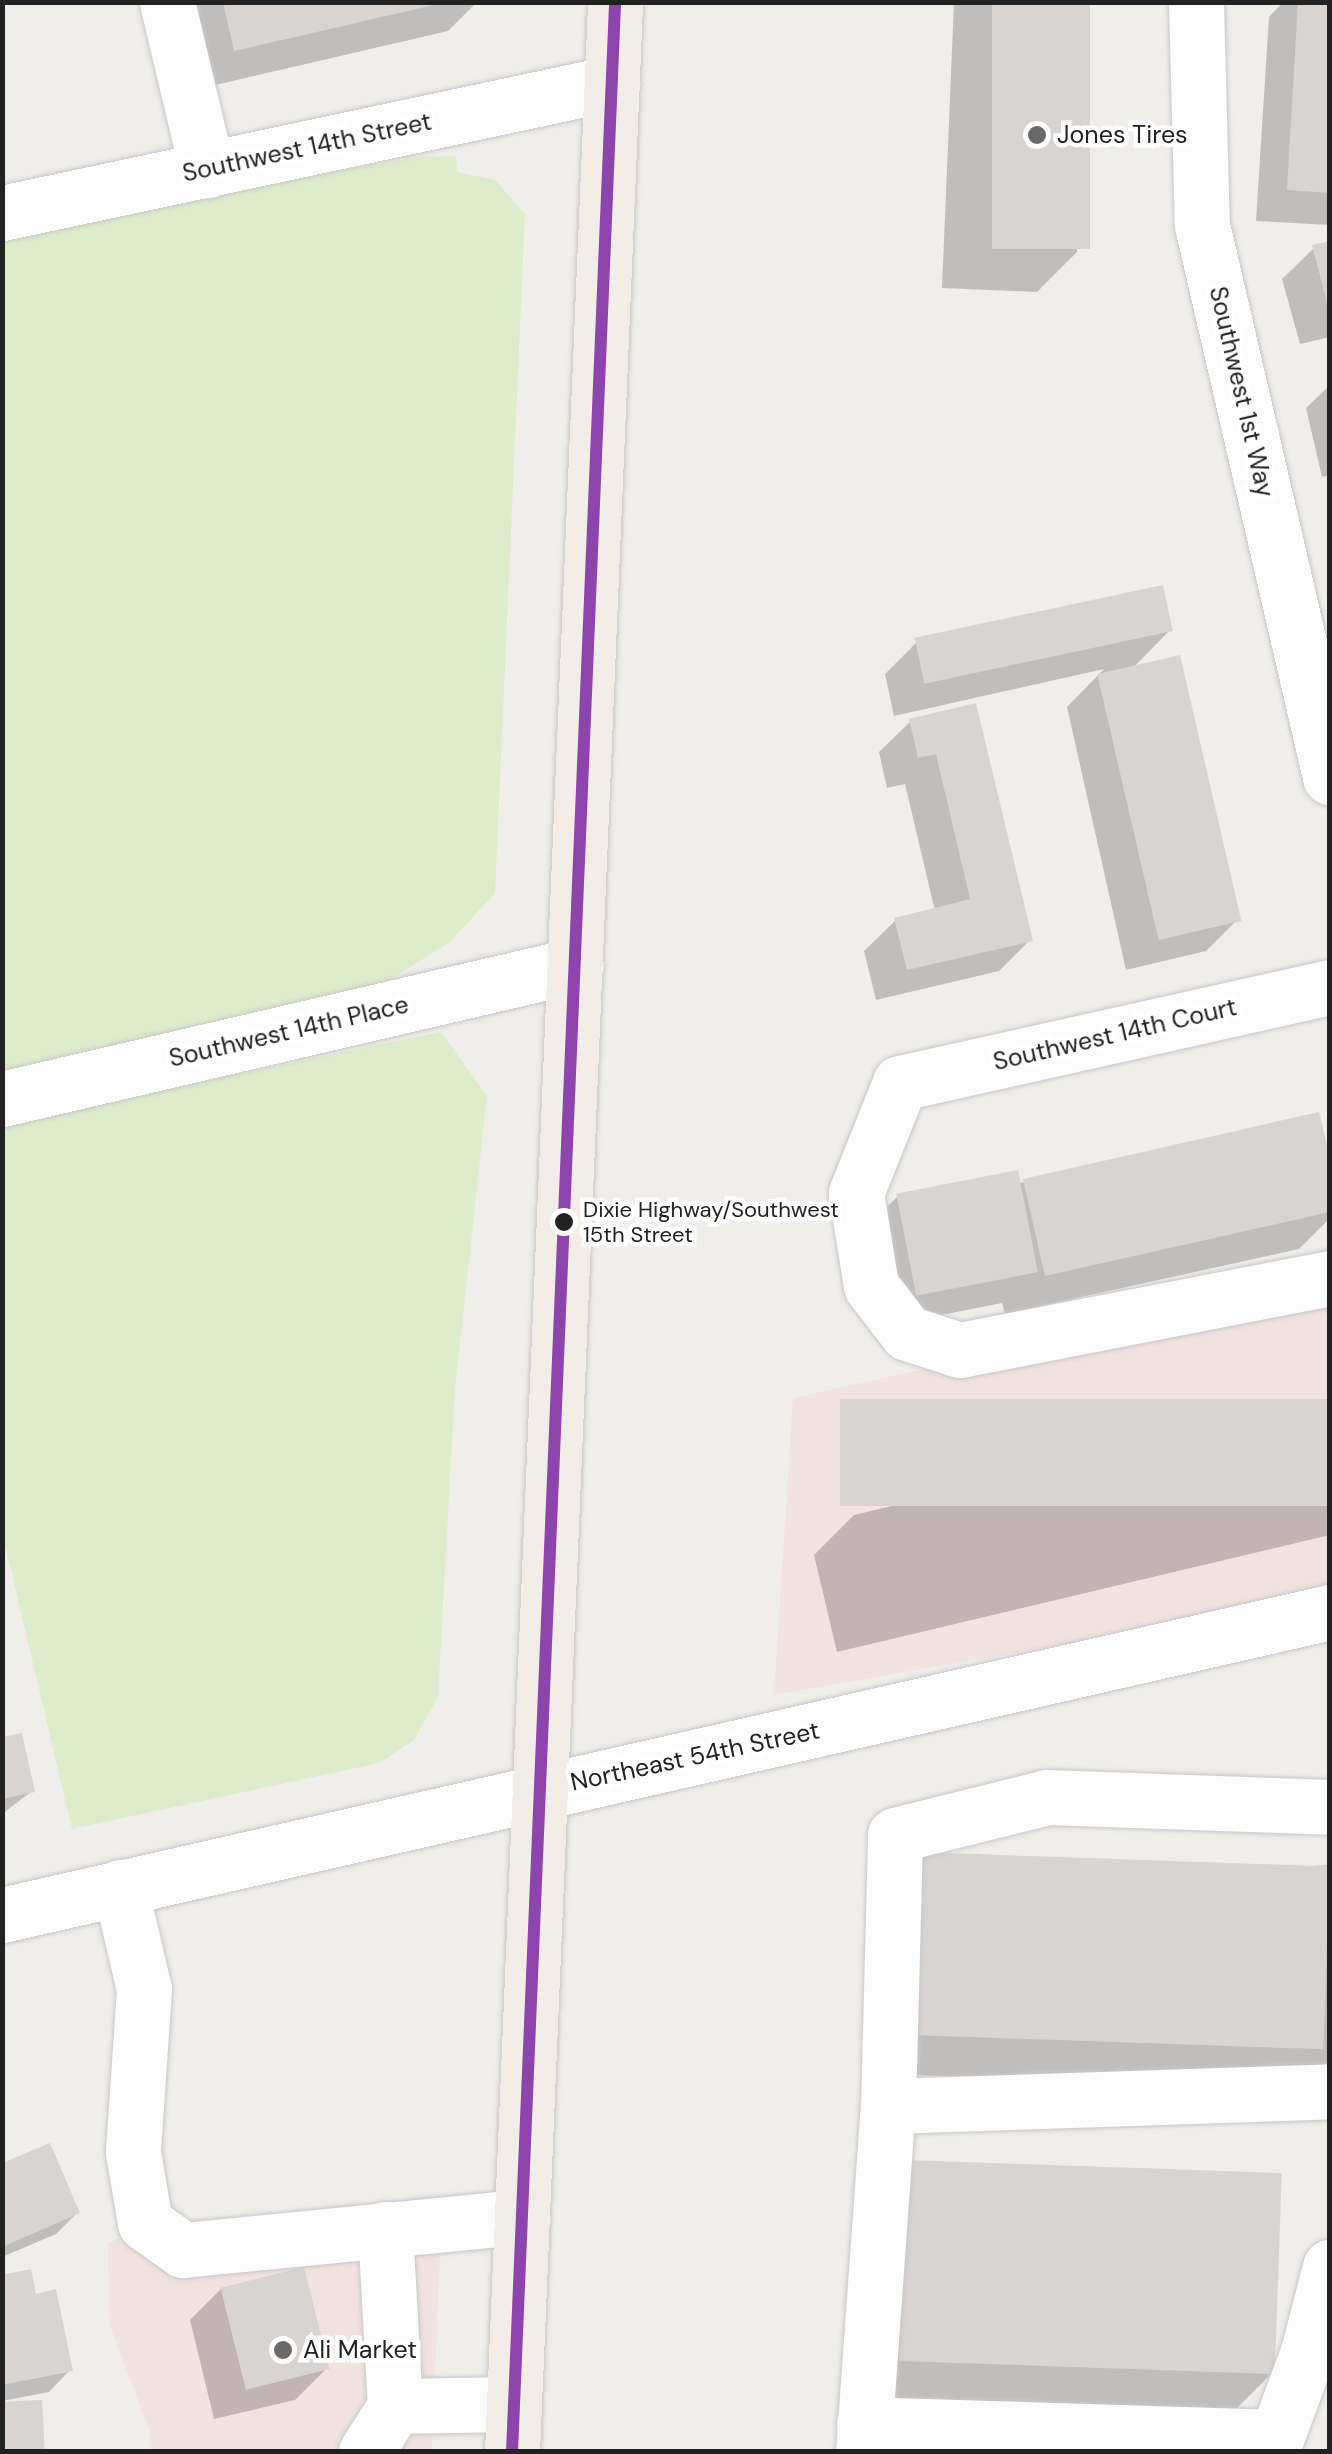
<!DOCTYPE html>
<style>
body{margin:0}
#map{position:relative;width:1332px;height:2454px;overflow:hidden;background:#f0eeeb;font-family:"DM Sans",sans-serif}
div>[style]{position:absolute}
.commercial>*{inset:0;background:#f1e3e1}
.grass>*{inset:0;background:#ddeccb}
.shadow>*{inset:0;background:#0003}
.building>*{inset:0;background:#d7d4d2;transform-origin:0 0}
.roads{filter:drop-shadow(0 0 2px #c9c8c7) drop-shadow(0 0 2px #c9c8c7)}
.minor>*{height:55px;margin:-27.5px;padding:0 27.5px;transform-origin:27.5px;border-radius:27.5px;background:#fdfcfc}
.major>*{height:55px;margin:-27.5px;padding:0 27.5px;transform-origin:27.5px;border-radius:27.5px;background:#f3ede7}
.bus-1>*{height:12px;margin:-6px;padding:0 6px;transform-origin:6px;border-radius:6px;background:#8e44ad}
.dots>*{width:28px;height:28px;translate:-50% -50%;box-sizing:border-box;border:5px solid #fff;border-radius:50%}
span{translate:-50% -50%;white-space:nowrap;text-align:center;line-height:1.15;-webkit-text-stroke:9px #fff;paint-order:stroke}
.bus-label{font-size:22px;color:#222}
.left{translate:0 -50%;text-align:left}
.poi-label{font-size:25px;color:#222}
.street-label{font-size:25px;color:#222}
.frame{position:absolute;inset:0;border:5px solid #222;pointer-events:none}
</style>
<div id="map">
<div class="commercial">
<i style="clip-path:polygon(1329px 1279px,1329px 1589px,1111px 1636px,774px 1695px,793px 1398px)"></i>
<i style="clip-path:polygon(142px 2228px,441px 2229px,432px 2451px,149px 2451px,150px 2432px,109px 2323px,108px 2243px)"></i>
</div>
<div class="grass">
<i style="clip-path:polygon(456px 156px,457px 172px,495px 180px,525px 214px,495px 893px,450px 942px,383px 984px,3px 1075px,3px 238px,104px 212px,418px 157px)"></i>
<i style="clip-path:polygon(441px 1032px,487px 1096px,455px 1388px,438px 1697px,414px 1740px,379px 1763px,72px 1829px,3px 1536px,2px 1123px)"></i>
</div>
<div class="shadow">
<i style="clip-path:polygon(174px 2px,477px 2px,448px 31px,194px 90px)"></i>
<i style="clip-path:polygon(954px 2px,1087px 2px,1077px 252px,1037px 292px,942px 288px)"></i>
<i style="clip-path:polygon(1283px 2px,1330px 2px,1330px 225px,1256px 221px,1269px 17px)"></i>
<i style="clip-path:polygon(1330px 243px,1330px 337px,1300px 344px,1282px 279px,1314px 248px)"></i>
<i style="clip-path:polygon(1330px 385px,1330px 475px,1322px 477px,1306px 408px)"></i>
<i style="clip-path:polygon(1170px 630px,1133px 668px,1237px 920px,1206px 951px,1126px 970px,1067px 707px,1104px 669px,894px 716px,885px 674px,916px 643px)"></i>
<i style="clip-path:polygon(974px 706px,1030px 940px,999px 971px,876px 1000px,864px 951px,896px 920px,935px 911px,905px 784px,887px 788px,879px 752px,911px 721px)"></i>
<i style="clip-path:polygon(1330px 1168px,1330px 1218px,1299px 1249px,1005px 1314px,1002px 1303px,886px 1326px,866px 1228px,898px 1196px,1024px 1182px)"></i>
<i style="clip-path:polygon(1330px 1401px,1330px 1535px,837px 1652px,814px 1555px,854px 1515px)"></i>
<i style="clip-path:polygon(2px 1740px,32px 1791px,2px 1814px)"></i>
<i style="clip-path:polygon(1330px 1865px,1330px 2067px,1311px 2086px,873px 2074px,878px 1895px)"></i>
<i style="clip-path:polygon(2px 2166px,77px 2213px,56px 2234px,2px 2257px)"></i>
<i style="clip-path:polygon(867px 2202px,1274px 2371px,1234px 2411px,861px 2400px)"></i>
<i style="clip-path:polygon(2px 2278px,70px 2370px,49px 2392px,2px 2401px)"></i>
<i style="clip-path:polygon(221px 2289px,327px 2368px,295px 2400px,214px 2419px,190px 2320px)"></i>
</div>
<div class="building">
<i style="clip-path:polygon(223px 2px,438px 2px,438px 4px,234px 51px)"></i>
<i style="left:992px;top:2px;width:98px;height:247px"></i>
<i style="clip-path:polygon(1298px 2px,1330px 2px,1330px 193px,1287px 190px)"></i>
<i style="clip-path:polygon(1330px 241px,1330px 306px,1328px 306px,1312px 245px)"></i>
<i style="left:1163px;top:585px;width:47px;height:254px;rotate:78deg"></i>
<i style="left:1180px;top:655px;width:273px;height:85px;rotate:77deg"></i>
<i style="clip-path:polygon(976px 703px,1033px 941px,907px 970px,894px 918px,970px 899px,936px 754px,918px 758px,909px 719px)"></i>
<i style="clip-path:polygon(1319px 1112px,1330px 1157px,1330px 1212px,1045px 1276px,1023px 1179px)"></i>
<i style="left:1018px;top:1170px;width:104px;height:124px;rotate:79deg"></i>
<i style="left:1330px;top:1399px;width:107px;height:490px;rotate:90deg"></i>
<i style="clip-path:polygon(22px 1733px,35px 1792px,2px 1799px,2px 1737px)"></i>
<i style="left:917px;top:1852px;width:413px;height:183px;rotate:2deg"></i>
<i style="clip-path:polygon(50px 2143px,80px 2213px,2px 2247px,2px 2163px)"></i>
<i style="left:906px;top:2160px;width:376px;height:201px;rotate:2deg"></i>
<i style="left:304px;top:2267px;width:105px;height:86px;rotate:76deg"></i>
<i style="clip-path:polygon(31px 2269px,36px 2294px,56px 2289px,73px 2371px,2px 2385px,2px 2275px)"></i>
<i style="left:42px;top:2400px;width:52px;height:40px;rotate:87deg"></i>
</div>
<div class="roads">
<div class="minor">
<i style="left:167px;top:2px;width:173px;rotate:76.6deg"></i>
<i style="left:1196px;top:2px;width:223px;rotate:88.5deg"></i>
<i style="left:1202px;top:225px;width:567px;rotate:76.94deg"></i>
<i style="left:2px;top:213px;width:624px;rotate:-12.03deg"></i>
<i style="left:1330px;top:987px;width:441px;rotate:167.4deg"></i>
<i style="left:900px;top:1083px;width:118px;rotate:111.8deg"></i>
<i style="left:856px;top:1193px;width:94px;rotate:80.8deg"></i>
<i style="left:871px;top:1286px;width:59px;rotate:52.5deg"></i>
<i style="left:907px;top:1333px;width:56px;rotate:17.8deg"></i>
<i style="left:960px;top:1350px;width:377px;rotate:-11deg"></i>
<i style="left:2px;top:1099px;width:589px;rotate:-13.14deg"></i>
<i style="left:120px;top:1887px;width:105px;rotate:76.8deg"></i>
<i style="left:144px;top:1989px;width:163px;rotate:93.9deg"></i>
<i style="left:133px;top:2152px;width:72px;rotate:80.4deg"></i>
<i style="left:145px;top:2223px;width:47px;rotate:35.4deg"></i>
<i style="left:183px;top:2250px;width:341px;rotate:-5.6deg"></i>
<i style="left:2px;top:1915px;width:1362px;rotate:-12.85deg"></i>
<i style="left:888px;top:2106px;width:442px;rotate:-1.9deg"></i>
<i style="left:385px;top:2229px;width:177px;rotate:86.8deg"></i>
<i style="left:395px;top:2406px;width:119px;rotate:-1deg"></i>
<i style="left:864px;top:2424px;width:412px;rotate:1.8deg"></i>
<i style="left:366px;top:2452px;width:54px;rotate:-57.8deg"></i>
<i style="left:863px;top:2452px;width:347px;rotate:-85.9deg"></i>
<i style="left:888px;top:2106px;width:271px;rotate:-88.5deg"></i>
<i style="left:895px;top:1835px;width:157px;rotate:-14deg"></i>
<i style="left:1047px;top:1797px;width:283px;rotate:2deg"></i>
<i style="left:1271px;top:2452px;width:107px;rotate:-69.7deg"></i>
<i style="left:1308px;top:2352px;width:88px;rotate:-75.5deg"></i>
</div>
<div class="major">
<i style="left:512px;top:2452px;width:2452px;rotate:-87.59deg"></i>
</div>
</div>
<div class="bus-1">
<i style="left:512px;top:2452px;width:2452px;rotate:-87.59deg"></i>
</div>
<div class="dots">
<i style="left:1037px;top:135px;background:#6a6968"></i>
<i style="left:564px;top:1222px;background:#222"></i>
<i style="left:283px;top:2350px;background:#6a6968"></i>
</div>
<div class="bus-label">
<span class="left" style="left:583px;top:1222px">Dixie Highway/Southwest<br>15th Street</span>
</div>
<div class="poi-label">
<span class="left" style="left:1057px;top:135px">Jones Tires</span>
<span class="left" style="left:303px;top:2350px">Ali Market</span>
</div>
<div class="street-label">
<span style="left:307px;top:148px;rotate:-12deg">Southwest 14th Street</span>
<span style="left:1241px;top:392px;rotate:77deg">Southwest 1st Way</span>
<span style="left:289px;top:1032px;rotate:-13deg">Southwest 14th Place</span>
<span style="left:1115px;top:1035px;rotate:-13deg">Southwest 14th Court</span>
<span style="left:695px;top:1757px;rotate:-12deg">Northeast 54th Street</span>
</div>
<div class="frame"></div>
</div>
